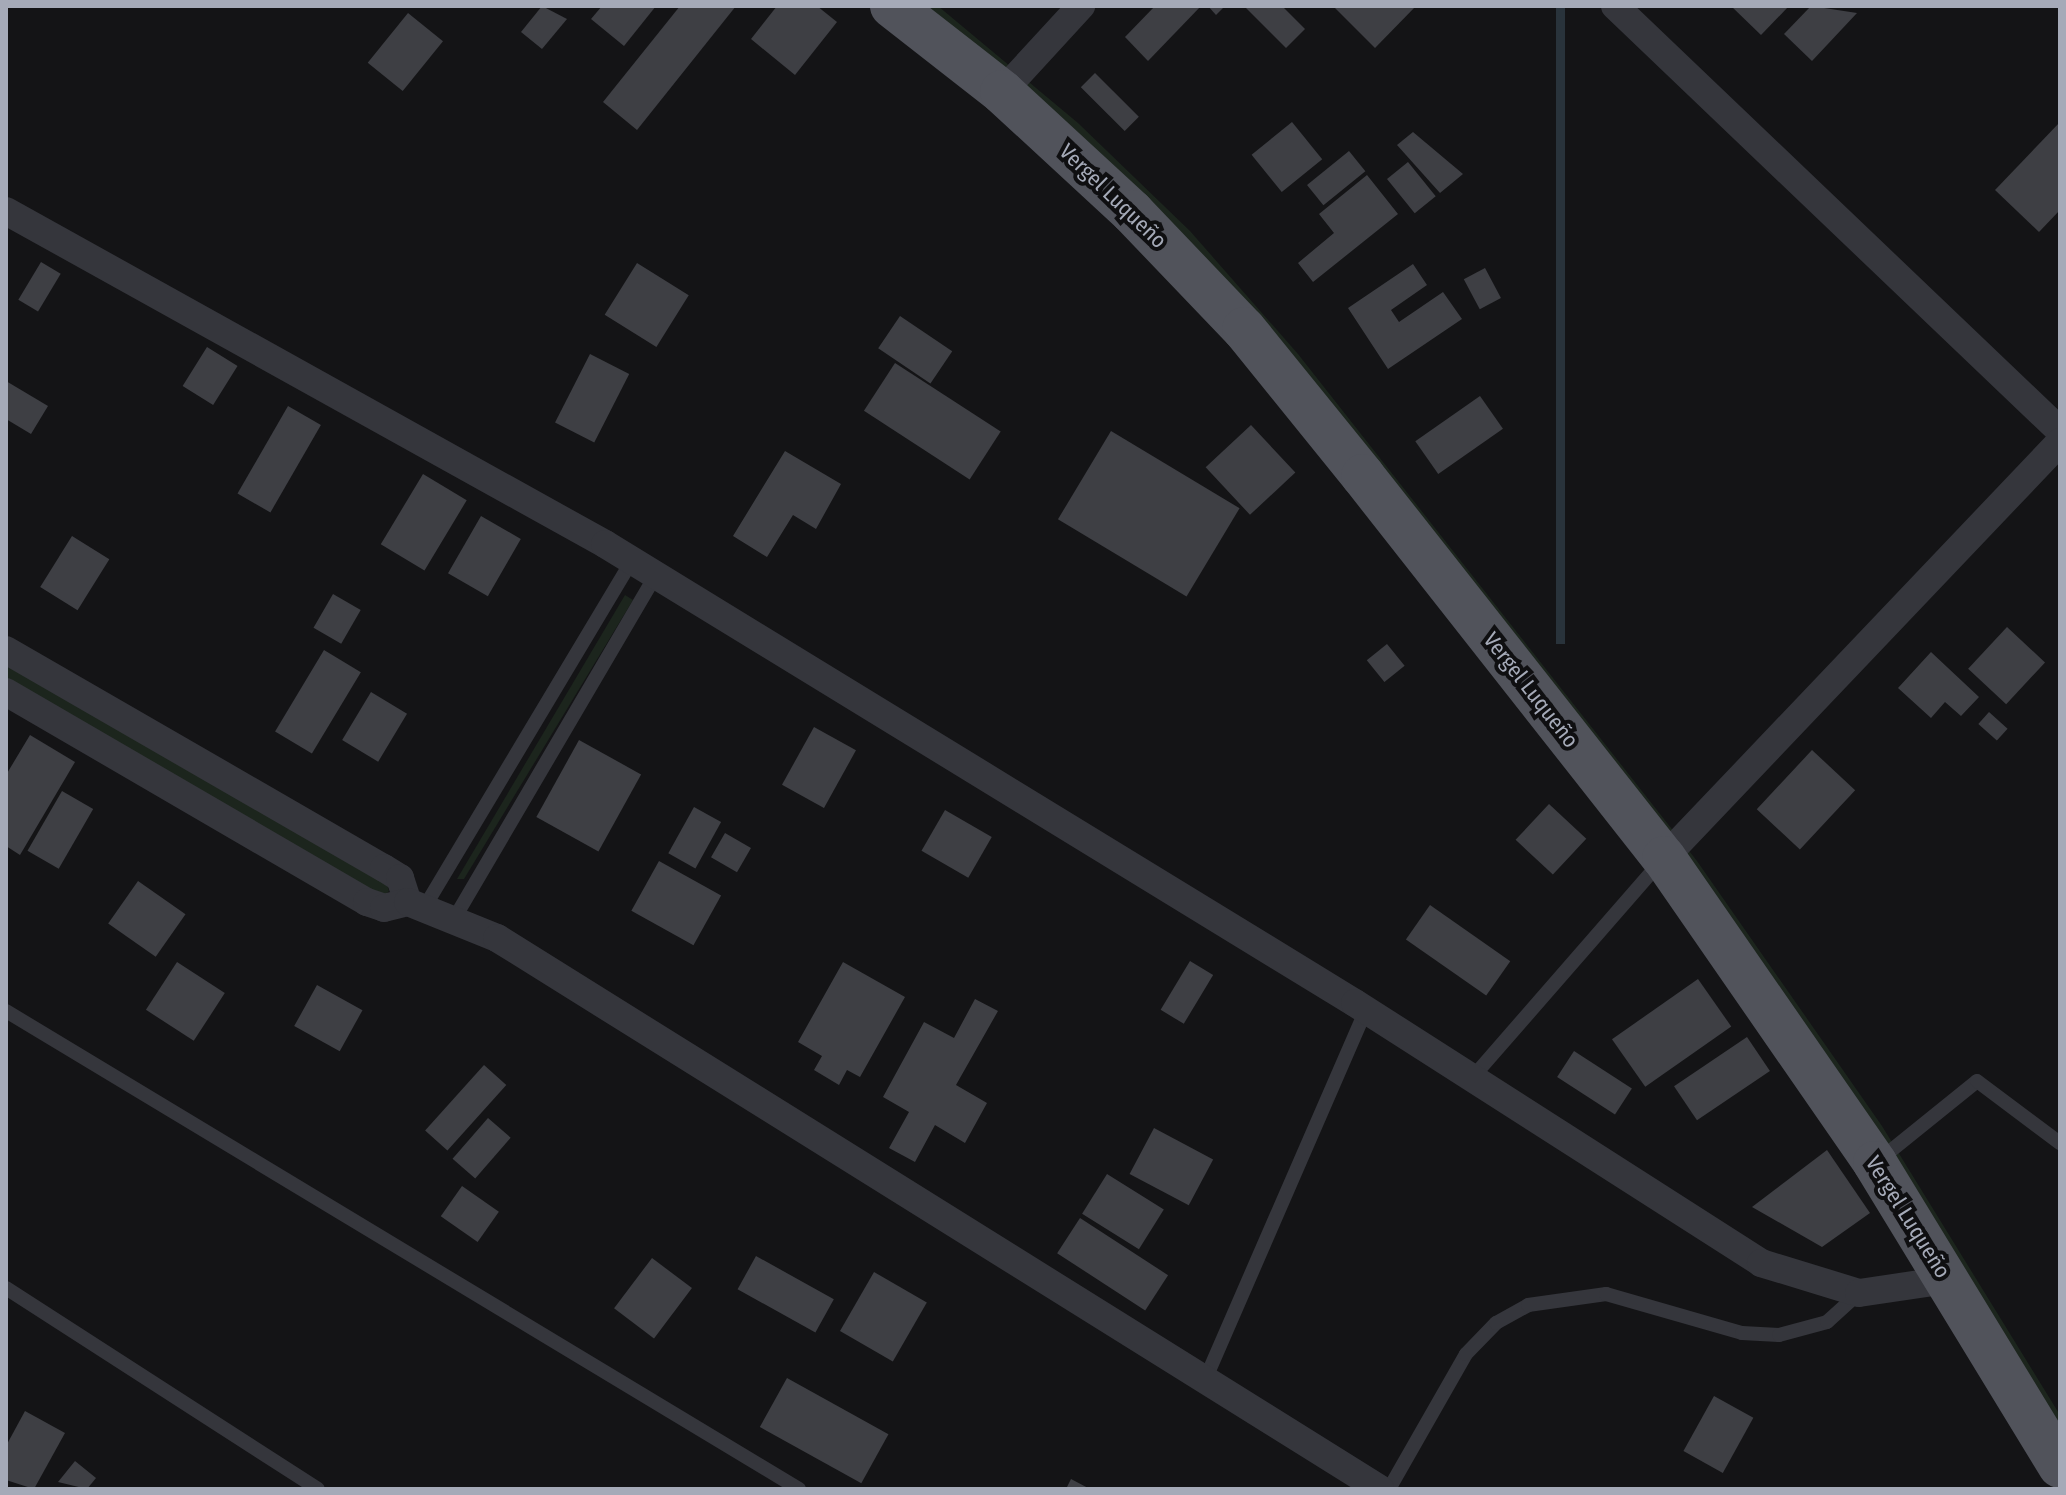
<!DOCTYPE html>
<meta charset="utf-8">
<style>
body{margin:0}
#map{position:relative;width:2066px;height:1495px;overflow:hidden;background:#141416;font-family:"Fira Sans Condensed",sans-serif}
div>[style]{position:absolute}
.green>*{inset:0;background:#1c251d}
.water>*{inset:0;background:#29333b;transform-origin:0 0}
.building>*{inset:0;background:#3e3f44;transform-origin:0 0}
.service>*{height:14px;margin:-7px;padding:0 7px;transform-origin:7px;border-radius:7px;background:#35363c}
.minor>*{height:28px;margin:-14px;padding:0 14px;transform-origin:14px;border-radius:14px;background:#35363c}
.primary>*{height:44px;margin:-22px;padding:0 22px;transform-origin:22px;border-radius:22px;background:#51535b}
span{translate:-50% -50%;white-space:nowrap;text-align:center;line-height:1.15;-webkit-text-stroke:8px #0f0f11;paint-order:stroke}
.street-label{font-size:22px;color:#a5aab8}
.frame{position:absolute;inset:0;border:8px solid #a5aab8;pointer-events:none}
</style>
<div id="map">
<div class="green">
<i style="clip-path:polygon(924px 6px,938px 6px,1078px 123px,1190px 231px,1298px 354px,1697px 861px,1882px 1126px,2060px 1415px,2060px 1432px,1657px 821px)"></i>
<i style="clip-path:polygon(625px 595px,633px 600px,464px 879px,457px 879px)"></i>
<i style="clip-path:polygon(6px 663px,387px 885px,389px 891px,383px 897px,6px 679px)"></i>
</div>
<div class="water">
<i style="left:1556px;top:6px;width:9px;height:638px"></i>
</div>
<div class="building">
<i style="clip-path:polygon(542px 6px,567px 19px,542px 49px,521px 32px)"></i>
<i style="clip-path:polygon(602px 6px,656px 6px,624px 46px,591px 19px)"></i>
<i style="clip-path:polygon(680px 6px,736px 6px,637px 130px,603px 102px)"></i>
<i style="clip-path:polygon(777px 6px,817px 6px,837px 22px,795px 75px,751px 39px)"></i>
<i style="clip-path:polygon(1155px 6px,1201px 6px,1148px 61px,1125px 37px)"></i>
<i style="clip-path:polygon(1208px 6px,1225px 6px,1216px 15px)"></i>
<i style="clip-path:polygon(1244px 6px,1282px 6px,1305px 29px,1286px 48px)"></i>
<i style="clip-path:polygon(1333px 6px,1416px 6px,1375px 48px)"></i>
<i style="clip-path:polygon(1731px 6px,1789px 6px,1761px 35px)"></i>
<i style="clip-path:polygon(1811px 6px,1857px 13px,1812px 61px,1784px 34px)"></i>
<i style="left:408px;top:13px;width:45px;height:64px;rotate:39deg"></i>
<i style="left:1095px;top:73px;width:62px;height:20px;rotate:45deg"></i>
<i style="left:1292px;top:122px;width:48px;height:52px;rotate:51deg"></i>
<i style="clip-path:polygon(2060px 122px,2060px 210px,2039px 232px,1995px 190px)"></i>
<i style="clip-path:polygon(1413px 132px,1463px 174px,1440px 193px,1397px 145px)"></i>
<i style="left:1349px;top:151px;width:26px;height:54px;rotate:51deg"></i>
<i style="left:1408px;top:162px;width:44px;height:27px;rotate:51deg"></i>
<i style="clip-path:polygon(1367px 175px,1398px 214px,1313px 282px,1298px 263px,1334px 233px,1319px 214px)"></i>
<i style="left:41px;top:262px;width:23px;height:44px;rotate:31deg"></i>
<i style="left:637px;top:263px;width:61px;height:61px;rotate:32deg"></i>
<i style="clip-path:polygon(1413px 264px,1427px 285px,1391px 310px,1399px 322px,1443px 292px,1462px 319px,1388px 369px,1348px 308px)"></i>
<i style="left:1485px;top:268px;width:34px;height:24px;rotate:62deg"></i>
<i style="left:900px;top:316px;width:63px;height:39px;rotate:34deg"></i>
<i style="left:207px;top:347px;width:36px;height:46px;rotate:32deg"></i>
<i style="left:590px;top:354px;width:44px;height:77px;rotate:27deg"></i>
<i style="left:895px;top:363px;width:126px;height:57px;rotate:33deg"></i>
<i style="clip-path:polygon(6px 381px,48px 406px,31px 434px,6px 419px)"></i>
<i style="left:1480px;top:396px;width:40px;height:79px;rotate:55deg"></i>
<i style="left:288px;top:406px;width:38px;height:101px;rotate:30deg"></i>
<i style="left:1251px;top:425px;width:65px;height:62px;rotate:47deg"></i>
<i style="left:1111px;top:431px;width:150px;height:103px;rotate:31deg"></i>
<i style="clip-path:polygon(785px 451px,841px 484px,816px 529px,793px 515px,767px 557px,733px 536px)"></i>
<i style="left:423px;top:474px;width:51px;height:82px;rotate:31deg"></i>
<i style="left:481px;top:516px;width:46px;height:66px;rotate:30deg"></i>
<i style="left:72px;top:536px;width:44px;height:60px;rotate:32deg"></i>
<i style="left:333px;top:594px;width:32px;height:39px;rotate:30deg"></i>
<i style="left:2007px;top:627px;width:52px;height:57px;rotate:43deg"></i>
<i style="left:1387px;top:644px;width:28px;height:26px;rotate:51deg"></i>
<i style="left:324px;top:650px;width:43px;height:95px;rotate:31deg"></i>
<i style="clip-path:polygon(1931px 652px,1979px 697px,1961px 716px,1945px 702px,1931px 718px,1898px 688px)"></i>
<i style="left:371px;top:692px;width:42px;height:56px;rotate:31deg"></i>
<i style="left:1989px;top:712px;width:25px;height:16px;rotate:42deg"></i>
<i style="left:814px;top:727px;width:48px;height:66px;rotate:29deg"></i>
<i style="clip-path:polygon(30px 735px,75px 762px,20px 855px,6px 846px,6px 775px)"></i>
<i style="left:579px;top:740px;width:71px;height:88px;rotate:29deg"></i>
<i style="left:1812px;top:750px;width:59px;height:81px;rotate:43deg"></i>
<i style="left:62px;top:791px;width:36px;height:69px;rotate:30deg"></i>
<i style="left:1549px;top:804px;width:51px;height:49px;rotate:43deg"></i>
<i style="left:694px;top:807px;width:31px;height:53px;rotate:29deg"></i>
<i style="left:945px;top:810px;width:54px;height:47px;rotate:30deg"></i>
<i style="left:725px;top:833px;width:30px;height:28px;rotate:30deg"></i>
<i style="left:659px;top:861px;width:71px;height:57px;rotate:29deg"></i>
<i style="left:138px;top:881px;width:58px;height:52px;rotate:35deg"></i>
<i style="left:1430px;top:905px;width:98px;height:42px;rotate:35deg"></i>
<i style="left:1190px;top:961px;width:27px;height:57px;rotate:31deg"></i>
<i style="left:177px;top:962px;width:57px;height:57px;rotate:33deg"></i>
<i style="clip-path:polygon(843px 962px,905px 997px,860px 1077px,847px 1070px,839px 1085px,814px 1070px,822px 1056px,798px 1042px)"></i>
<i style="left:1698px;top:979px;width:58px;height:105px;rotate:55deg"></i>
<i style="left:317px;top:985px;width:52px;height:47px;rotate:29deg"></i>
<i style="clip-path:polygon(975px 999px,998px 1011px,956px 1085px,987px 1103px,965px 1143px,935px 1125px,915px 1162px,889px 1148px,909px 1112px,883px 1097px,924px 1022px,954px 1038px)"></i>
<i style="left:1747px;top:1037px;width:41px;height:88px;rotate:56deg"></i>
<i style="left:1574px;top:1051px;width:69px;height:31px;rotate:33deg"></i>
<i style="left:484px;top:1065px;width:30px;height:88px;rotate:42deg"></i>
<i style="left:488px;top:1118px;width:30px;height:54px;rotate:41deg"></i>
<i style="left:1154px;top:1128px;width:67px;height:52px;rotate:28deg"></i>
<i style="clip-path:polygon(1827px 1150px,1870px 1213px,1822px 1247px,1752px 1207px)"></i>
<i style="left:1107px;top:1174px;width:67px;height:47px;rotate:32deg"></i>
<i style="left:462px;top:1186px;width:45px;height:37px;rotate:35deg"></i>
<i style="left:1080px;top:1218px;width:105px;height:42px;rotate:33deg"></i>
<i style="left:756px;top:1256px;width:89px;height:38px;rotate:29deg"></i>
<i style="left:652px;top:1258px;width:50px;height:63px;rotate:37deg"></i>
<i style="left:874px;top:1272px;width:61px;height:68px;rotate:30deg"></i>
<i style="left:787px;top:1378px;width:116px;height:56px;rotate:29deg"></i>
<i style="left:1714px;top:1396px;width:45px;height:63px;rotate:29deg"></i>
<i style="clip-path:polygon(25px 1411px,65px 1433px,34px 1489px,6px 1480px,6px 1446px)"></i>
<i style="clip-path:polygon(75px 1461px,96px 1478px,87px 1489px,58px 1482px)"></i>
<i style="clip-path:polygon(1071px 1479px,1090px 1489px,1066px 1489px)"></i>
</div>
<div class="service">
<i style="left:424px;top:908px;width:405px;rotate:-59.1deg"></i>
<i style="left:454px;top:919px;width:399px;rotate:-59.6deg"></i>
<i style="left:6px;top:1011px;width:926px;rotate:31.08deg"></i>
<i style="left:1472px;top:1078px;width:288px;rotate:-48.9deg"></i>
<i style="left:1878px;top:1161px;width:127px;rotate:-38.9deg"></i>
<i style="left:1977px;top:1081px;width:104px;rotate:36.8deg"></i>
<i style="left:6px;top:1288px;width:371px;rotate:32.8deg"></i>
<i style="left:1205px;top:1380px;width:404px;rotate:-66.5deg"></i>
<i style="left:1389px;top:1489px;width:155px;rotate:-60.3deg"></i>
<i style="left:1466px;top:1354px;width:43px;rotate:-45.9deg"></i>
<i style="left:1496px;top:1323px;width:37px;rotate:-29deg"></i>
<i style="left:1528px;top:1305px;width:79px;rotate:-8deg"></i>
<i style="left:1606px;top:1294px;width:141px;rotate:16deg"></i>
<i style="left:1742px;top:1333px;width:37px;rotate:3deg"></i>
<i style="left:1779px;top:1335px;width:50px;rotate:-15.2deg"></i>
<i style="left:1827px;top:1322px;width:43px;rotate:-42.2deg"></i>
</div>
<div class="minor">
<i style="left:1615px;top:6px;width:615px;rotate:43.68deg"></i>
<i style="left:1002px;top:92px;width:117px;rotate:-47.4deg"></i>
<i style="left:6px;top:211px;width:685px;rotate:29.07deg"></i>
<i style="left:605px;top:544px;width:879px;rotate:31.47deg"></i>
<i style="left:1355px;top:1003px;width:482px;rotate:32.6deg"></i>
<i style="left:1761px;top:1263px;width:102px;rotate:17deg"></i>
<i style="left:1859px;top:1293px;width:89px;rotate:-8.4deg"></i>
<i style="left:6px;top:650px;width:436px;rotate:30deg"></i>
<i style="left:384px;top:868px;width:19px;rotate:32deg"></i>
<i style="left:400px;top:878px;width:25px;rotate:72deg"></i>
<i style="left:6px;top:692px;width:418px;rotate:30.2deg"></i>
<i style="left:367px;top:902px;width:18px;rotate:19deg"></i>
<i style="left:384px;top:908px;width:25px;rotate:-14deg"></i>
<i style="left:408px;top:902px;width:96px;rotate:22deg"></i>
<i style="left:497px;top:938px;width:1041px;rotate:31.96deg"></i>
<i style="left:1664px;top:858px;width:574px;rotate:-46.41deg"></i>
</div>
<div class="primary">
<i style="left:892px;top:6px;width:140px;rotate:38deg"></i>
<i style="left:1002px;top:92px;width:177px;rotate:42.7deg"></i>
<i style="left:1132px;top:212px;width:162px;rotate:46.3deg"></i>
<i style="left:1244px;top:329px;width:189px;rotate:51deg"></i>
<i style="left:1363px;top:476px;width:486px;rotate:51.8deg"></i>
<i style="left:1664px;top:858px;width:371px;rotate:55.3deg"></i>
<i style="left:1875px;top:1163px;width:355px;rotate:58.6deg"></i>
</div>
<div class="street-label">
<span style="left:1113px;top:196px;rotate:44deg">Vergel Luqueño</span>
<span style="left:1531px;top:690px;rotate:52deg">Vergel Luqueño</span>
<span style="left:1908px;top:1217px;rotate:58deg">Vergel Luqueño</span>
</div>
<div class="frame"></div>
</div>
